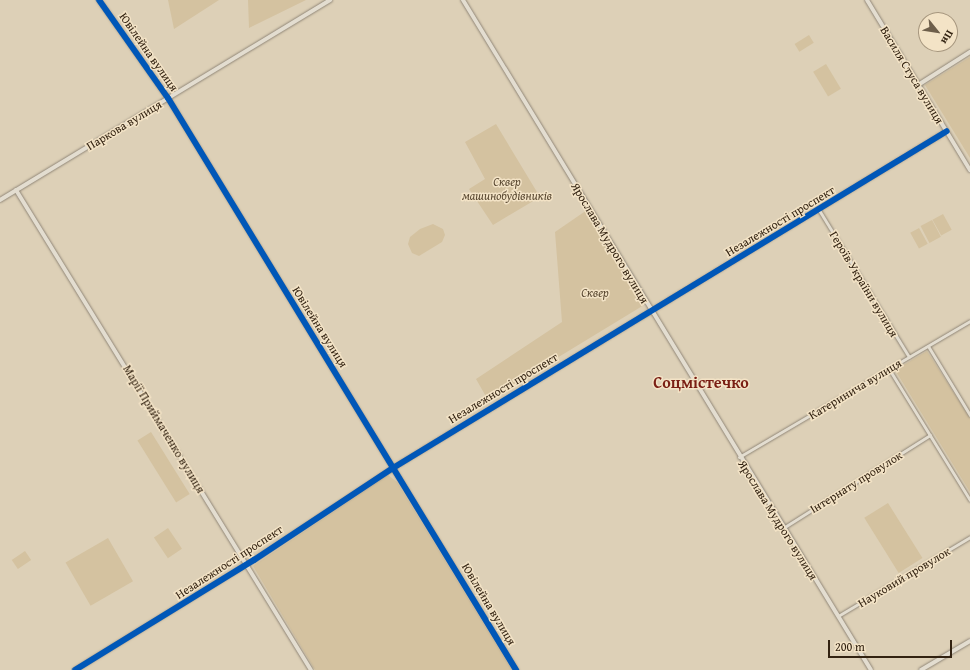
<!DOCTYPE html>
<meta charset="utf-8">
<style>
body{margin:0}
#map{position:relative;width:970px;height:670px;overflow:hidden;background:#ddd0b7;font-family:"Gentium Book Plus",serif}
div>[style]{position:absolute}
.green>*{inset:0;background:#d4c2a0;transform-origin:0 0}
.roads{filter:drop-shadow(0 0 1px #918778) drop-shadow(0 0 1px #918778)}
.minor>*{height:3px;margin:-1.5px;padding:0 1.5px;transform-origin:1.5px;border-radius:1.5px;background:#e3ddd0}
.tertiary>*{height:4px;margin:-2px;padding:0 2px;transform-origin:2px;border-radius:2px;background:#e3ddd0}
.cycleway>*{height:6px;margin:-3px;padding:0 3px;transform-origin:3px;border-radius:3px;background:#0057b8}
span{translate:-50% -50%;white-space:nowrap;text-align:center;line-height:1.15;-webkit-text-stroke:3px #f3e3c6;paint-order:stroke}
.street-label{font-size:12px;color:#322211}
.park-label{font-size:12px;color:#584730;font-style:italic}
.district-label{font-size:16px;color:#7a1f14;font-weight:700}
.north{position:absolute;left:918px;top:12px;width:40px;height:40px;box-sizing:border-box;background:#f3e3c6;border:1px solid #a6967e;border-radius:50%;rotate:120deg;font-size:11px;font-weight:700;line-height:16px;text-align:center;color:#322211}
.north::after{content:'';display:block;margin:auto;width:14px;height:18px;background:#6e5f4b;clip-path:polygon(50% 0,100% 100%,50% 72%,0 100%)}
.scale{position:absolute;left:828px;top:640px;width:124px;height:18px;box-sizing:border-box;border:2px solid #322211;border-top:0;padding-left:5px;font-size:12px;line-height:14px;white-space:nowrap;color:#322211;-webkit-text-stroke:3px #f3e3c6;paint-order:stroke}
</style>
<div id="map">
<div class="green">
<i style="clip-path:polygon(168px 0,219px 0,174px 29px)"></i>
<i style="clip-path:polygon(248px 0,306px 0,249px 28px)"></i>
<i style="left:809px;top:35px;width:9px;height:17px;rotate:58deg"></i>
<i style="clip-path:polygon(970px 57px,970px 158px,925px 85px)"></i>
<i style="left:826px;top:64px;width:29px;height:15px;rotate:59deg"></i>
<i style="clip-path:polygon(496px 124px,540px 197px,493px 225px,469px 189px,485px 179px,465px 142px)"></i>
<i style="clip-path:polygon(587px 210px,644px 305px,488px 400px,476px 379px,562px 322px,555px 232px)"></i>
<i style="left:943px;top:214px;width:18px;height:12px;rotate:61deg"></i>
<i style="left:932px;top:220px;width:19px;height:13px;rotate:62deg"></i>
<i style="clip-path:polygon(433px 224px,443px 229px,445px 235px,442px 242px,419px 256px,412px 253px,408px 244px,410px 237px,420px 229px)"></i>
<i style="left:919px;top:228px;width:18px;height:10px;rotate:61deg"></i>
<i style="clip-path:polygon(927px 351px,970px 418px,970px 492px,895px 370px)"></i>
<i style="left:151px;top:432px;width:73px;height:16px;rotate:58deg"></i>
<i style="clip-path:polygon(388px 475px,397px 482px,512px 670px,315px 670px,253px 566px)"></i>
<i style="left:888px;top:503px;width:65px;height:28px;rotate:58deg"></i>
<i style="left:168px;top:528px;width:25px;height:17px;rotate:56deg"></i>
<i style="left:108px;top:538px;width:50px;height:49px;rotate:60deg"></i>
<i style="left:25px;top:551px;width:11px;height:16px;rotate:56deg"></i>
</div>
<div class="roads">
<div class="minor">
<i style="left:819px;top:210px;width:172px;rotate:58.5deg"></i>
<i style="left:928px;top:346px;width:81px;rotate:58.7deg"></i>
<i style="left:889px;top:369px;width:154px;rotate:58.3deg"></i>
<i style="left:739px;top:457px;width:268px;rotate:-30.5deg"></i>
<i style="left:783px;top:528px;width:174px;rotate:-32.3deg"></i>
<i style="left:838px;top:616px;width:154px;rotate:-30.9deg"></i>
</div>
<div class="tertiary">
<i style="left:99px;top:0;width:120px;rotate:54.9deg"></i>
<i style="left:168px;top:98px;width:670px;rotate:58.68deg"></i>
<i style="left:463px;top:0;width:784px;rotate:58.66deg"></i>
<i style="left:867px;top:0;width:199px;rotate:58.8deg"></i>
<i style="left:918px;top:85px;width:62px;rotate:-32.4deg"></i>
<i style="left:16px;top:190px;width:563px;rotate:58.43deg"></i>
<i style="left:0;top:200px;width:386px;rotate:-31.2deg"></i>
<i style="left:75px;top:670px;width:210px;rotate:-31.6deg"></i>
<i style="left:254px;top:560px;width:167px;rotate:-33.5deg"></i>
<i style="left:393px;top:468px;width:648px;rotate:-31.31deg"></i>
<i style="left:921px;top:670px;width:57px;rotate:-30.6deg"></i>
</div>
</div>
<div class="cycleway">
<i style="left:99px;top:0;width:120px;rotate:54.9deg"></i>
<i style="left:168px;top:98px;width:670px;rotate:58.68deg"></i>
<i style="left:75px;top:670px;width:210px;rotate:-31.6deg"></i>
<i style="left:254px;top:560px;width:167px;rotate:-33.5deg"></i>
<i style="left:393px;top:468px;width:648px;rotate:-31.31deg"></i>
</div>
<div class="street-label">
<span style="left:149px;top:52px;rotate:55deg">Ювілейна вулиця</span>
<span style="left:912px;top:75px;rotate:59deg">Василя Стуса вулиця</span>
<span style="left:124px;top:125px;rotate:-31deg">Паркова вулиця</span>
<span style="left:780px;top:221px;rotate:-31deg">Незалежності проспект</span>
<span style="left:610px;top:243px;rotate:59deg">Ярослава Мудрого вулиця</span>
<span style="left:864px;top:284px;rotate:59deg">Героїв України вулиця</span>
<span style="left:320px;top:327px;rotate:58deg">Ювілейна вулиця</span>
<span style="left:503px;top:388px;rotate:-31deg">Незалежності проспект</span>
<span style="left:855px;top:389px;rotate:-31deg">Катеринича вулиця</span>
<span style="left:164px;top:429px;rotate:59deg">Марії Приймаченко вулиця</span>
<span style="left:856px;top:482px;rotate:-32deg">Інтернату провулок</span>
<span style="left:778px;top:520px;rotate:58deg">Ярослава Мудрого вулиця</span>
<span style="left:229px;top:562px;rotate:-33deg">Незалежності проспект</span>
<span style="left:904px;top:577px;rotate:-31deg">Науковий провулок</span>
<span style="left:489px;top:604px;rotate:59deg">Ювілейна вулиця</span>
</div>
<div class="park-label">
<span style="left:507px;top:189px">Сквер<br>машинобудівників</span>
<span style="left:595px;top:293px">Сквер</span>
</div>
<div class="district-label">
<span style="left:701px;top:382px">Соцмістечко</span>
</div>
<div class="north">Пн</div>
<div class="scale">200 m</div>
</div>
